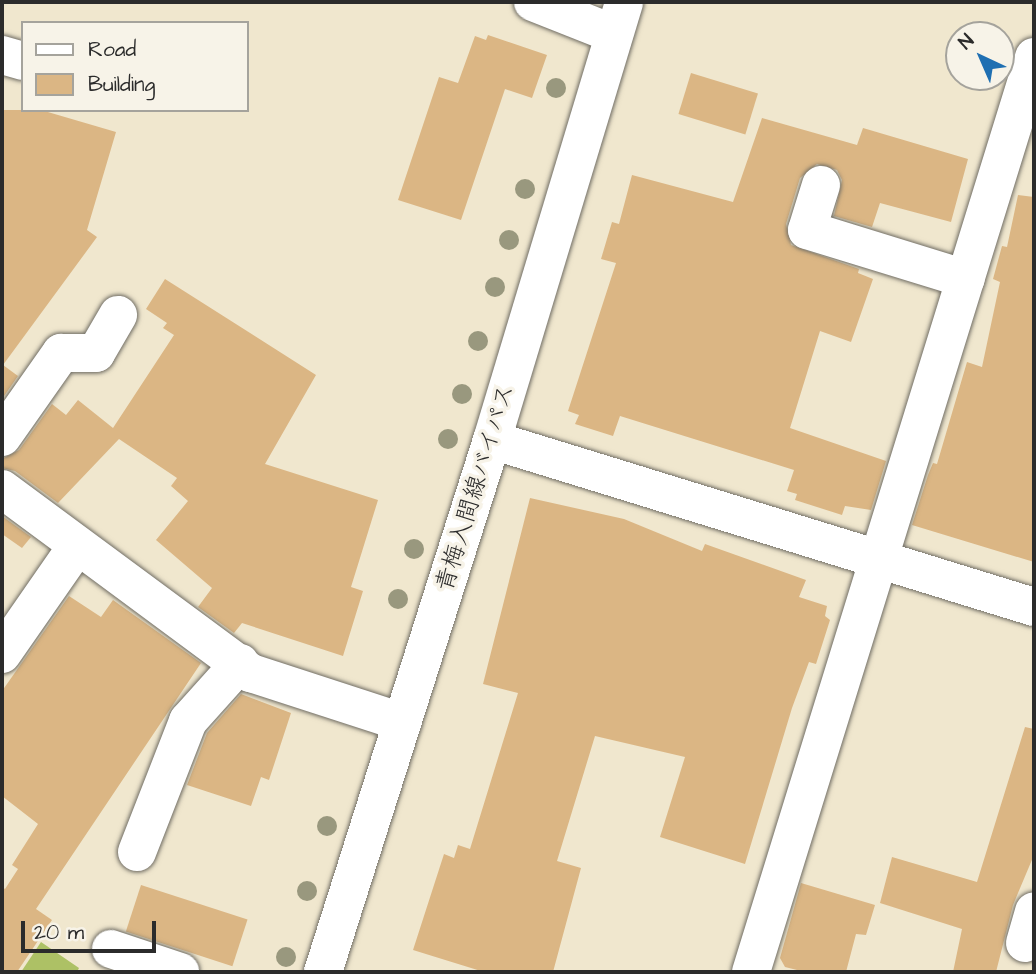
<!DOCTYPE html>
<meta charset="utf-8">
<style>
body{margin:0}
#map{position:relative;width:1036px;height:974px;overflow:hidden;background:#f0e7ce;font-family:"Architects Daughter","Klee One",sans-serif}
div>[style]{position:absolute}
.green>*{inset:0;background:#adc165}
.building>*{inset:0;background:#dbb684;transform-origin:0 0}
.roads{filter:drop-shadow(0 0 2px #706d64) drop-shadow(0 0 2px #706d64)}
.minor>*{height:38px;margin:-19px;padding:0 19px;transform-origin:19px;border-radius:19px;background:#fff}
.major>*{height:38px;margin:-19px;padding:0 19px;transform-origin:19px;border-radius:19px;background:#fff}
.trees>*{width:20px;height:20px;margin:-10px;border-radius:50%;background:#99987e}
span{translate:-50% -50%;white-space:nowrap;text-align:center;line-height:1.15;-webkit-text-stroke:7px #f7f3e8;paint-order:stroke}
.street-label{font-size:24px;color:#2b2b2b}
.frame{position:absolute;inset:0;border:4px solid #2b2b2b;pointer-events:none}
.legend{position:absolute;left:21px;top:21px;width:228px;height:91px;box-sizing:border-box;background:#f7f3e8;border:2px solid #a5a39c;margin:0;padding:9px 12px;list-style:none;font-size:21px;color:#2b2b2b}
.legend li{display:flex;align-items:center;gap:14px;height:35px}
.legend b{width:35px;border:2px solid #a5a39c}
.north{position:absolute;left:945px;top:21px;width:70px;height:70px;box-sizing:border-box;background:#f7f3e8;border:2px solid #a5a39c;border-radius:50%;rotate:316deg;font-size:19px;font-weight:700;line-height:28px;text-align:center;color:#2b2b2b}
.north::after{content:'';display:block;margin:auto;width:24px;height:32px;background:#1f6fb2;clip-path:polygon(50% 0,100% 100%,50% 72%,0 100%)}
.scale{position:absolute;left:21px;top:921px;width:135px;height:32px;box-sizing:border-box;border:4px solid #2b2b2b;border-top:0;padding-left:9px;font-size:21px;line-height:24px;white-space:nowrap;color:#2b2b2b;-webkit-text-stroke:5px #f7f3e8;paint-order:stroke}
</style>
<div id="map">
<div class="green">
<i style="clip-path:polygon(41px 942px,79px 968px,77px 972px,21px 972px)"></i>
</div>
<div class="building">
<i style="clip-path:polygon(488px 35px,547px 55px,532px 98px,505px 89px,461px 220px,398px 200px,439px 77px,458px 83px,475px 36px,486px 40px)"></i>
<i style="left:691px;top:73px;width:70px;height:43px;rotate:17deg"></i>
<i style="clip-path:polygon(2px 110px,41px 110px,116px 132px,87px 230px,97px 237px,3px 365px,18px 376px,2px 399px)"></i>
<i style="clip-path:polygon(762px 118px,857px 145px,863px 128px,968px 159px,951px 222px,880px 203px,872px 227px,834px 216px,842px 180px,837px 170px,817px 164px,800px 178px,786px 224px,791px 245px,859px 269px,858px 273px,873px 279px,851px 342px,820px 331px,790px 428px,886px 461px,871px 510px,845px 506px,842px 515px,795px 500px,797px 494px,787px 491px,794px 470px,620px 416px,613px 436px,575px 424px,579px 415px,568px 411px,616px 263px,601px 259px,612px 222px,619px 224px,632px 175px,733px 202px)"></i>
<i style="clip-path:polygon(1018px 195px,1034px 197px,1034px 562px,912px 525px,928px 475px,933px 463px,937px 464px,967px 362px,982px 367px,1000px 282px,993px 279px,1002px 246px,1007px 247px)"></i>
<i style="clip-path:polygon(165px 279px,316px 375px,265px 464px,378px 500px,351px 587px,363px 591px,343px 656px,242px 623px,234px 633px,198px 607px,212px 588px,156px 540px,188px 501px,171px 486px,177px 478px,119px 439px,58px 503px,15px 471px,2px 468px,2px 459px,19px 450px,52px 404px,66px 415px,78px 400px,113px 428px,174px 335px,163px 328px,167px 323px,146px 309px)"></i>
<i style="clip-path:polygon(530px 498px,624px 519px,702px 551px,705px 544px,806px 580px,799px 597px,827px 606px,825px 616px,830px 620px,816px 664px,809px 662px,792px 708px,745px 864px,660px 837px,685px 757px,595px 736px,557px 861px,581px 868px,553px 972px,484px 972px,413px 950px,444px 854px,454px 858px,458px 845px,470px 849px,518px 693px,483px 684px)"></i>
<i style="clip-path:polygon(2px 516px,31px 537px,22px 548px,2px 534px)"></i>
<i style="clip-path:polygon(69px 596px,101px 617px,113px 600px,201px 663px,36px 909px,52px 920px,17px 972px,2px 972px,2px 887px,5px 889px,18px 869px,12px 865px,38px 824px,2px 796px,2px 691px)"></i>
<i style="clip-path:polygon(241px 694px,291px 713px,269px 780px,261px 777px,251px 806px,187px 785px,207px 733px)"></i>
<i style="clip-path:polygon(1025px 727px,1034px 729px,1034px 855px,1013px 905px,996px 972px,953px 972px,962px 929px,880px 903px,892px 857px,977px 882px)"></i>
<i style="clip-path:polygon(801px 883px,875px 905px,866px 935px,856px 934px,846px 972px,805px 972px,785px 967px,780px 958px)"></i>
<i style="left:141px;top:885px;width:112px;height:49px;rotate:18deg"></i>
</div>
<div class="roads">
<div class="minor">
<i style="left:533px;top:2px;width:87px;rotate:21.6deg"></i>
<i style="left:2px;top:55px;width:22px;rotate:16deg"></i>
<i style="left:821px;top:185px;width:47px;rotate:107.3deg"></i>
<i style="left:807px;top:230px;width:166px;rotate:17.1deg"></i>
<i style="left:2px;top:437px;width:103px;rotate:-54.9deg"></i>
<i style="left:61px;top:353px;width:35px"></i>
<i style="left:96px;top:353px;width:44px;rotate:-59.9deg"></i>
<i style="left:492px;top:440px;width:567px;rotate:17.13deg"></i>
<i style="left:2px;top:489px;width:310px;rotate:36.5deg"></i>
<i style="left:251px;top:673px;width:159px;rotate:18deg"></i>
<i style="left:2px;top:654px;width:131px;rotate:-55.2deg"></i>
<i style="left:137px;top:852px;width:141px;rotate:-68.7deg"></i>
<i style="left:188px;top:721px;width:78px;rotate:-48.1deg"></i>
<i style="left:1025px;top:943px;width:33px;rotate:-74deg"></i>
<i style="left:111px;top:949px;width:73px;rotate:18.4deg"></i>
<i style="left:751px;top:972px;width:958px;rotate:-72.81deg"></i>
</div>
<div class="major">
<i style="left:323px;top:972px;width:558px;rotate:-72.38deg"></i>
<i style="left:492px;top:440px;width:457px;rotate:-73.2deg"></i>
</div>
</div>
<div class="trees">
<i style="left:556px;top:88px"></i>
<i style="left:525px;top:189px"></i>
<i style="left:509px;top:240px"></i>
<i style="left:495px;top:287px"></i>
<i style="left:478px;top:341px"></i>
<i style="left:462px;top:394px"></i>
<i style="left:448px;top:439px"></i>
<i style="left:414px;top:549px"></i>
<i style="left:398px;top:599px"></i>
<i style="left:327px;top:826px"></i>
<i style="left:307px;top:891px"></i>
<i style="left:286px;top:957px"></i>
</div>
<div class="street-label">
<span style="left:476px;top:488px;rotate:-73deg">青梅入間線バイパス</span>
</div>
<div class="frame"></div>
<ul class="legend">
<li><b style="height:9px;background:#fff"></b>Road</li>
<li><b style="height:19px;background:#dbb684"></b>Building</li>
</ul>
<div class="north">N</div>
<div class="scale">20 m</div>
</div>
